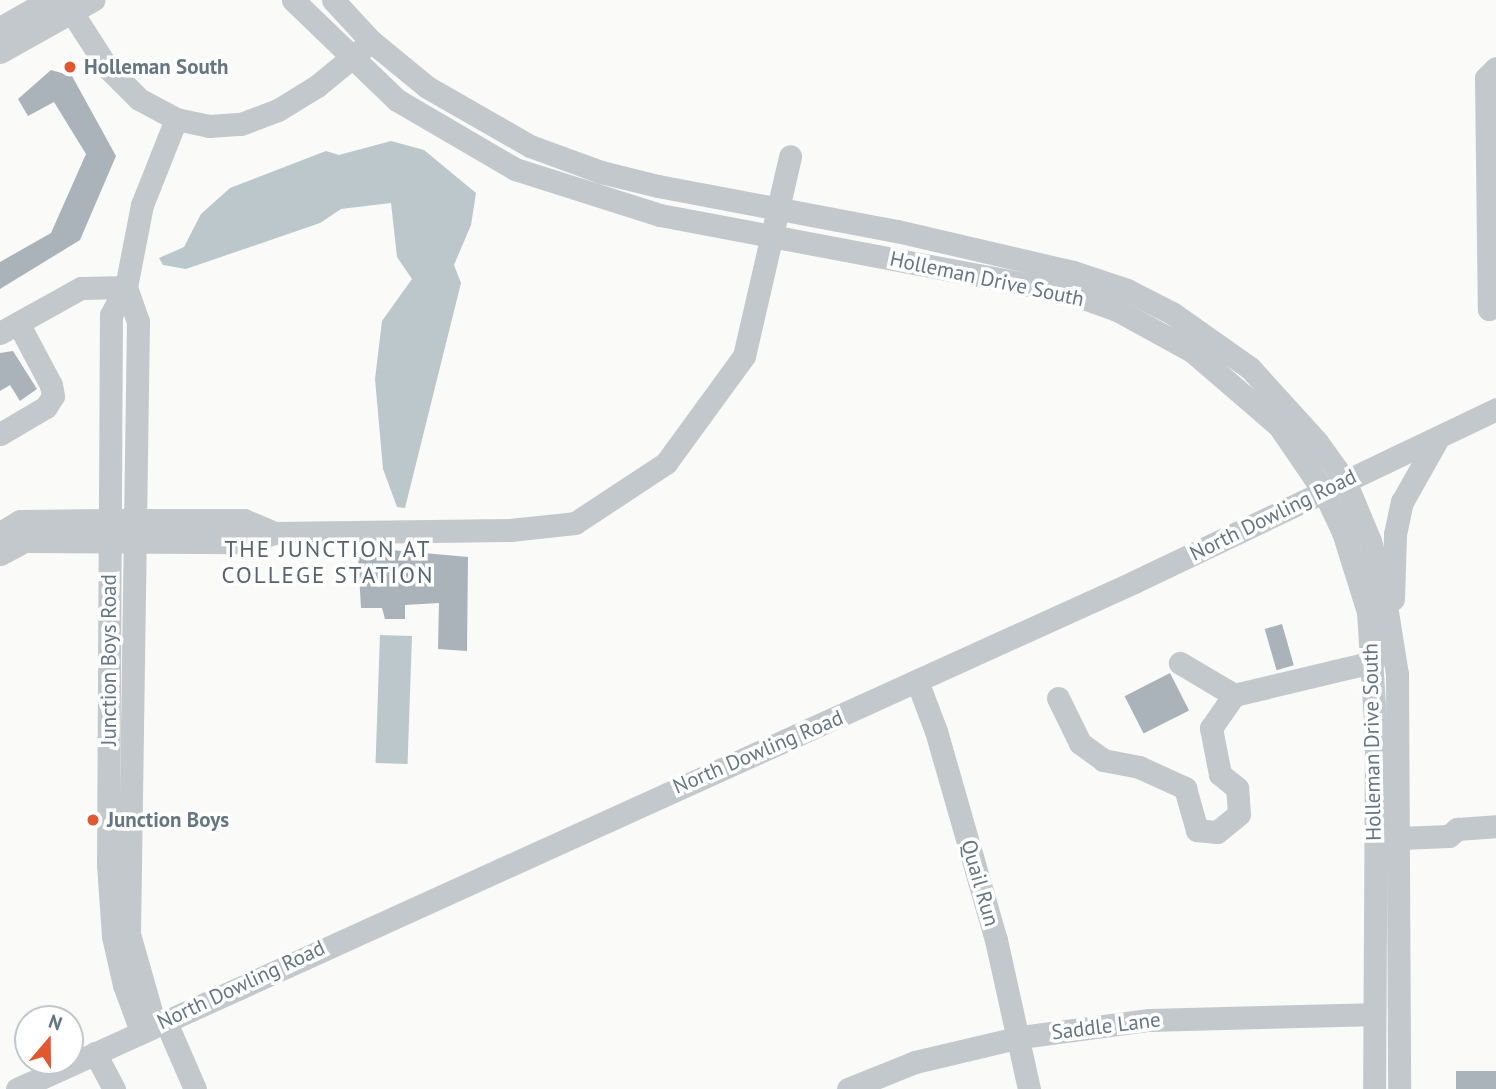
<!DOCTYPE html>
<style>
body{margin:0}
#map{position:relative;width:1496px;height:1089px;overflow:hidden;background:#fafaf8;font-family:"PT Sans",sans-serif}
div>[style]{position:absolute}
.water>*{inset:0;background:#bbc7cb;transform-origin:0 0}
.building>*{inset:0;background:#aab3b9;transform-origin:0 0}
.minor>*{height:23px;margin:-11.5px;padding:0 11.5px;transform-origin:11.5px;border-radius:11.5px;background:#c3c8cc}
.dots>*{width:19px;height:19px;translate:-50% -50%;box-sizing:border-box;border:4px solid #fff;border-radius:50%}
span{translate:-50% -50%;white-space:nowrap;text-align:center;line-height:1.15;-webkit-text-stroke:7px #fff;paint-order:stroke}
.poi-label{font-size:21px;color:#657683;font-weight:700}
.left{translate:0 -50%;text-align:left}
.street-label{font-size:21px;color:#657683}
.neighbourhood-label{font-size:23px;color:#57646e;letter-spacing:2px}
.north{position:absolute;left:14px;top:1005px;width:70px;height:70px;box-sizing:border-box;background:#fff;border:2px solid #c1c8cd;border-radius:50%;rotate:20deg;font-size:19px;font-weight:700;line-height:28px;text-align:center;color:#657683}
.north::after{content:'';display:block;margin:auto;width:24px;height:32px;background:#e4572e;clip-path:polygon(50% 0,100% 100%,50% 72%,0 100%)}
</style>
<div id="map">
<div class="water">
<i style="clip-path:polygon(391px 141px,424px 150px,476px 193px,471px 225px,454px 265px,461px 283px,405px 508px,397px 507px,383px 469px,375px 379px,382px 321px,412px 279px,397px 257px,391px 203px,341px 209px,320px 223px,186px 269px,163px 265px,159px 258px,184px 247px,201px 214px,230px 188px,326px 151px,339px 155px)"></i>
<i style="left:380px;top:635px;width:32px;height:128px;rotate:2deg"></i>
</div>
<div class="building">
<i style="clip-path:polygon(51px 70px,72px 76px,116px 156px,80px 240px,0 289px,0 262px,51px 233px,86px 154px,54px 102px,28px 116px,18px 99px)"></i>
<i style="clip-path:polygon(13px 351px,37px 389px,20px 401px,10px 385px,0 391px,0 353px)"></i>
<i style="clip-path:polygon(380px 549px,468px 557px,467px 651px,438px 649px,439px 603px,405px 605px,405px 619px,385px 619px,382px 608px,361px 608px,358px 557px,378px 557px)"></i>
<i style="left:1282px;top:624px;width:43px;height:18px;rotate:74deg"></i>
<i style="left:1170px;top:673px;width:42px;height:51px;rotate:63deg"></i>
<i style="left:1456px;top:1071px;width:40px;height:18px"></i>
</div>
<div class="minor">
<i style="left:64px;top:0;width:80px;rotate:57.3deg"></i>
<i style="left:107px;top:67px;width:45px;rotate:45deg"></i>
<i style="left:139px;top:99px;width:42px;rotate:28.4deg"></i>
<i style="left:176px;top:119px;width:34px;rotate:12deg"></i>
<i style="left:209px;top:126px;width:32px;rotate:-4deg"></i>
<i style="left:241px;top:124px;width:40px;rotate:-21deg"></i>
<i style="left:278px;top:110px;width:46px;rotate:-31.6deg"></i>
<i style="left:317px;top:86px;width:57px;rotate:-39.3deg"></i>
<i style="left:293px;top:0;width:144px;rotate:43.9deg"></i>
<i style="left:397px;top:100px;width:137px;rotate:30.3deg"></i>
<i style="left:515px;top:169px;width:152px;rotate:17.6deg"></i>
<i style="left:660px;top:215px;width:411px;rotate:10.7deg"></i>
<i style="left:1064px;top:291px;width:56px;rotate:19.7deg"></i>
<i style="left:1117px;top:310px;width:85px;rotate:28.7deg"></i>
<i style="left:1192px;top:351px;width:115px;rotate:40.8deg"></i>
<i style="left:1279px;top:426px;width:80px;rotate:55.7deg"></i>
<i style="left:1324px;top:492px;width:44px;rotate:64.6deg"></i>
<i style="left:1343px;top:532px;width:84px;rotate:72.6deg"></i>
<i style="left:1368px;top:612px;width:123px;rotate:86.3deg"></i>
<i style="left:1376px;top:735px;width:354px;rotate:90.3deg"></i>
<i style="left:333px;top:0;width:56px;rotate:47.2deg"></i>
<i style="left:371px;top:41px;width:72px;rotate:39.4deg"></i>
<i style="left:427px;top:87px;width:119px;rotate:29.8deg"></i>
<i style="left:530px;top:146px;width:76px;rotate:20.1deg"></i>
<i style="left:601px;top:172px;width:59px;rotate:13.8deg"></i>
<i style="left:658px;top:186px;width:243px;rotate:10.7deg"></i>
<i style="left:897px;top:231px;width:181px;rotate:13.1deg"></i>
<i style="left:1073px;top:272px;width:57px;rotate:18.4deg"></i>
<i style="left:1127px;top:290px;width:51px;rotate:27.1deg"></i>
<i style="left:1172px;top:313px;width:95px;rotate:35.2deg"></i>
<i style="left:1250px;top:368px;width:100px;rotate:47.8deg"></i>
<i style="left:1317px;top:442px;width:48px;rotate:54.3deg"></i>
<i style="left:1345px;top:481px;width:65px;rotate:67.4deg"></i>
<i style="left:1370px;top:541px;width:54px;rotate:74.9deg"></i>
<i style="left:1384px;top:593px;width:82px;rotate:80.9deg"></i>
<i style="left:1397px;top:674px;width:415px;rotate:89.7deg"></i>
<i style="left:0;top:28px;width:56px;rotate:-29.7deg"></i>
<i style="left:0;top:52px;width:107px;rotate:-29.2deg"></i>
<i style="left:1496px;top:68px;width:14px;rotate:135deg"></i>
<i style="left:1486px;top:78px;width:231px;rotate:89.3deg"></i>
<i style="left:1489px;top:309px;width:8px;rotate:-23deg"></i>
<i style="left:126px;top:287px;width:36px;rotate:71deg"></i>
<i style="left:138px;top:321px;width:613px;rotate:90.84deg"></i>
<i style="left:129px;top:934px;width:95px;rotate:74.1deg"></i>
<i style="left:0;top:333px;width:93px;rotate:-29.1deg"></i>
<i style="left:81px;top:288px;width:45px;rotate:-1.3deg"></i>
<i style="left:0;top:434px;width:53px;rotate:-30.4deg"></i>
<i style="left:46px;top:407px;width:13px;rotate:-58deg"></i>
<i style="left:53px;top:396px;width:11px;rotate:-100deg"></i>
<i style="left:51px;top:385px;width:70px;rotate:-118deg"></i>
<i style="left:0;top:533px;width:23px;rotate:-31deg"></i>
<i style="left:20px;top:521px;width:91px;rotate:-0.6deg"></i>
<i style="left:111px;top:520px;width:133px"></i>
<i style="left:244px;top:520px;width:33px;rotate:23deg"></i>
<i style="left:0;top:554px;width:27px;rotate:-28deg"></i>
<i style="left:24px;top:541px;width:223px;rotate:0.3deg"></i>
<i style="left:247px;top:542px;width:28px;rotate:-18deg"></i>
<i style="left:274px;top:533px;width:236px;rotate:-0.7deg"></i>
<i style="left:510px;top:530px;width:65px;rotate:-6.1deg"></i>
<i style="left:575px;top:523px;width:109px;rotate:-33.4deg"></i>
<i style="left:666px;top:463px;width:132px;rotate:-53.9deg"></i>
<i style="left:744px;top:356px;width:205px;rotate:-77deg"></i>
<i style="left:1393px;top:599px;width:65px;rotate:-88.2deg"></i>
<i style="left:1395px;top:534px;width:33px;rotate:-78deg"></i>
<i style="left:1402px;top:502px;width:73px;rotate:-60.6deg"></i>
<i style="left:917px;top:681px;width:53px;rotate:69.2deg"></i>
<i style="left:936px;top:731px;width:217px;rotate:74deg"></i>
<i style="left:996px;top:940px;width:153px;rotate:77.5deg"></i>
<i style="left:1234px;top:695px;width:143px;rotate:-13.4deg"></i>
<i style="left:1058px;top:698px;width:50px;rotate:63.9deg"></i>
<i style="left:1080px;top:743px;width:29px;rotate:36deg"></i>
<i style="left:1103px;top:760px;width:37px;rotate:11deg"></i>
<i style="left:1139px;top:767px;width:51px;rotate:24.5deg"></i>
<i style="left:1185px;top:788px;width:44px;rotate:74.1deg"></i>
<i style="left:1197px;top:830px;width:20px;rotate:6deg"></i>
<i style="left:1217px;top:832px;width:28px;rotate:-39deg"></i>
<i style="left:1239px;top:814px;width:26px;rotate:-94deg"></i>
<i style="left:1237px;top:788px;width:22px;rotate:-141deg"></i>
<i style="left:1220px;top:774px;width:47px;rotate:-101.1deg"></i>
<i style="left:1211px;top:728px;width:40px;rotate:-55.1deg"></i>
<i style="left:1234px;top:695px;width:63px;rotate:-149.3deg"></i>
<i style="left:1400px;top:838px;width:49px;rotate:-2.3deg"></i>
<i style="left:1449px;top:836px;width:11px;rotate:-41deg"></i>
<i style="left:1457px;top:829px;width:39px;rotate:-4deg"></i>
<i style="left:165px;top:1020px;width:75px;rotate:66.5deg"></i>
<i style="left:141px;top:1031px;width:49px;rotate:-110.3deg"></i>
<i style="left:124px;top:985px;width:50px;rotate:-102.7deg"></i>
<i style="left:113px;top:936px;width:71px;rotate:-94deg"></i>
<i style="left:108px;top:865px;width:550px;rotate:-89.69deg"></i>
<i style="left:111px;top:315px;width:32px;rotate:-62deg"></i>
<i style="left:126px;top:287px;width:84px;rotate:-79deg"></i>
<i style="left:142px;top:205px;width:92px;rotate:-68.4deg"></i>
<i style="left:95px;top:1053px;width:41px;rotate:62.2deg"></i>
<i style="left:17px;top:1089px;width:1227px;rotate:-24.41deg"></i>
<i style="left:1134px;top:582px;width:401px;rotate:-25.5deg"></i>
<i style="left:848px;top:1089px;width:72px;rotate:-21.9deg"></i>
<i style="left:915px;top:1062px;width:109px;rotate:-13.3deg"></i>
<i style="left:1021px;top:1037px;width:129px;rotate:-7.6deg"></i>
<i style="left:1149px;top:1020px;width:222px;rotate:-1.5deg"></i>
</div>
<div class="dots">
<i style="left:70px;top:67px;background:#e4572e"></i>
<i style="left:93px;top:820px;background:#e4572e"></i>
</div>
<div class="poi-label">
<span class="left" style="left:84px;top:67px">Holleman South</span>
<span class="left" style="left:107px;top:820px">Junction Boys</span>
</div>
<div class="street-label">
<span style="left:987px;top:279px;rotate:12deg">Holleman Drive South</span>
<span style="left:1273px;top:515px;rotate:-26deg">North Dowling Road</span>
<span style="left:109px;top:660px;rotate:-90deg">Junction Boys Road</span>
<span style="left:1372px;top:742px;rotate:-91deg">Holleman Drive South</span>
<span style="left:758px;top:752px;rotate:-23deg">North Dowling Road</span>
<span style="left:980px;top:883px;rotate:74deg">Quail Run</span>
<span style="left:241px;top:985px;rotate:-25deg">North Dowling Road</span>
<span style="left:1106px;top:1026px;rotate:-7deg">Saddle Lane</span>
</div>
<div class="neighbourhood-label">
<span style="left:328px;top:562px">THE JUNCTION AT<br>COLLEGE STATION</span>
</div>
<div class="north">N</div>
</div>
